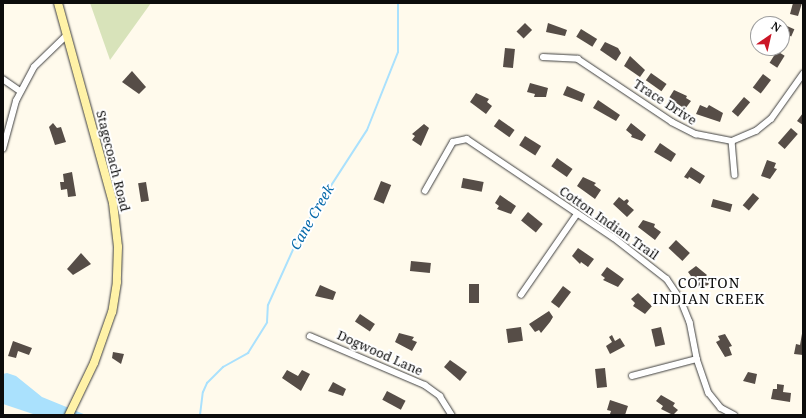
<!DOCTYPE html>
<style>
body{margin:0}
#map{position:relative;width:806px;height:418px;overflow:hidden;background:#fffaec;font-family:"Noto Serif",serif}
div>[style]{position:absolute}
.cemetery>*{inset:0;background:#d8e3ba}
.water>*{inset:0;background:#aae1fd}
.stream>*{height:2px;margin:-1px;padding:0 1px;transform-origin:1px;border-radius:1px;background:#aae1fd}
.building>*{inset:0;background:#564d47;transform-origin:0 0}
.roads{filter:drop-shadow(0 0 1px #3f3f3f) drop-shadow(0 0 1px #3f3f3f)}
.street>*{height:5.5px;margin:-2.75px;padding:0 2.75px;transform-origin:2.75px;border-radius:2.75px;background:#fff}
.secondary>*{height:8px;margin:-4px;padding:0 4px;transform-origin:4px;border-radius:4px;background:#fff2a7}
span{translate:-50% -50%;white-space:nowrap;text-align:center;line-height:1.15;-webkit-text-stroke:4px #fff;paint-order:stroke}
.street-label{font-size:13px;color:#0c0c0c}
.water-label{font-size:14px;color:#096bab;font-style:italic}
.neighbourhood-label{font-size:14px;color:#0c0c0c;letter-spacing:1px}
.frame{position:absolute;inset:0;border:4px solid #0c0c0c;pointer-events:none}
.north{position:absolute;left:750px;top:16px;width:40px;height:40px;box-sizing:border-box;background:#fff;border:1px solid #9e9e9e;border-radius:50%;rotate:34deg;font-size:11px;font-weight:700;line-height:16px;text-align:center;color:#0c0c0c}
.north::after{content:'';display:block;margin:auto;width:14px;height:18px;background:#cb1626;clip-path:polygon(50% 0,100% 100%,50% 72%,0 100%)}
</style>
<div id="map">
<div class="cemetery">
<i style="clip-path:polygon(90px 3px,151px 3px,110px 60px)"></i>
</div>
<div class="water">
<i style="clip-path:polygon(7px 373px,16px 376px,42px 397px,86px 415px,36px 415px,3px 404px,3px 374px)"></i>
</div>
<div class="stream">
<i style="left:607px;top:3px;width:15px"></i>
<i style="left:200px;top:415px;width:23px;rotate:-83deg"></i>
<i style="left:203px;top:392px;width:10px;rotate:-66deg"></i>
<i style="left:207px;top:383px;width:23px;rotate:-45deg"></i>
<i style="left:223px;top:367px;width:29px;rotate:-29deg"></i>
<i style="left:248px;top:353px;width:36px;rotate:-58deg"></i>
<i style="left:267px;top:322px;width:17px;rotate:-87deg"></i>
<i style="left:268px;top:305px;width:80px;rotate:-65.7deg"></i>
<i style="left:301px;top:232px;width:121px;rotate:-57.1deg"></i>
<i style="left:367px;top:130px;width:84px;rotate:-68.3deg"></i>
<i style="left:398px;top:52px;width:49px;rotate:-90deg"></i>
</div>
<div class="building">
<i style="clip-path:polygon(793px 3px,802px 3px,798px 16px,790px 14px)"></i>
<i style="left:525px;top:23px;width:10px;height:12px;rotate:45deg"></i>
<i style="clip-path:polygon(548px 23px,567px 30px,565px 36px,546px 32px)"></i>
<i style="left:787px;top:26px;width:8px;height:8px;rotate:23deg"></i>
<i style="left:581px;top:29px;width:19px;height:9px;rotate:32deg"></i>
<i style="clip-path:polygon(605px 42px,618px 48px,621px 53px,616px 61px,600px 50px)"></i>
<i style="left:505px;top:48px;width:10px;height:19px;rotate:6deg"></i>
<i style="left:777px;top:51px;width:9px;height:14px;rotate:32deg"></i>
<i style="clip-path:polygon(630px 56px,645px 70px,640px 77px,624px 66px)"></i>
<i style="clip-path:polygon(132px 71px,146px 87px,139px 94px,122px 82px)"></i>
<i style="left:651px;top:73px;width:19px;height:9px;rotate:35deg"></i>
<i style="left:763px;top:74px;width:10px;height:17px;rotate:37deg"></i>
<i style="clip-path:polygon(530px 83px,548px 88px,546px 97px,534px 97px,535px 94px,527px 92px)"></i>
<i style="clip-path:polygon(567px 86px,585px 94px,582px 102px,563px 95px)"></i>
<i style="clip-path:polygon(674px 90px,687px 96px,686px 98px,691px 101px,685px 109px,669px 98px)"></i>
<i style="clip-path:polygon(476px 93px,489px 99px,487px 102px,492px 106px,486px 114px,470px 102px)"></i>
<i style="left:744px;top:97px;width:8px;height:19px;rotate:40deg"></i>
<i style="clip-path:polygon(598px 100px,620px 115px,616px 121px,593px 108px)"></i>
<i style="clip-path:polygon(700px 105px,707px 108px,709px 105px,723px 113px,720px 122px,696px 114px)"></i>
<i style="clip-path:polygon(803px 113px,803px 125px,797px 121px)"></i>
<i style="left:499px;top:119px;width:19px;height:9px;rotate:35deg"></i>
<i style="clip-path:polygon(53px 123px,57px 128px,61px 127px,66px 142px,55px 145px,49px 127px)"></i>
<i style="clip-path:polygon(631px 123px,646px 135px,642px 141px,631px 137px,632px 135px,626px 130px)"></i>
<i style="clip-path:polygon(424px 124px,429px 128px,421px 146px,412px 140px,415px 136px,412px 134px)"></i>
<i style="left:791px;top:128px;width:9px;height:20px;rotate:41deg"></i>
<i style="left:525px;top:136px;width:19px;height:11px;rotate:32deg"></i>
<i style="clip-path:polygon(660px 143px,676px 154px,671px 162px,654px 152px)"></i>
<i style="left:557px;top:158px;width:19px;height:10px;rotate:35deg"></i>
<i style="clip-path:polygon(767px 160px,776px 163px,774px 168px,777px 169px,770px 179px,761px 176px)"></i>
<i style="clip-path:polygon(691px 167px,705px 176px,700px 184px,689px 177px,688px 179px,684px 177px)"></i>
<i style="clip-path:polygon(72px 172px,76px 196px,68px 197px,67px 189px,61px 190px,60px 182px,64px 182px,63px 174px)"></i>
<i style="clip-path:polygon(583px 177px,596px 183px,594px 185px,601px 190px,595px 199px,577px 186px)"></i>
<i style="left:463px;top:178px;width:21px;height:10px;rotate:11deg"></i>
<i style="left:381px;top:181px;width:11px;height:20px;rotate:22deg"></i>
<i style="left:146px;top:182px;width:19px;height:8px;rotate:81deg"></i>
<i style="left:753px;top:193px;width:8px;height:16px;rotate:40deg"></i>
<i style="clip-path:polygon(500px 195px,516px 206px,511px 214px,497px 209px,499px 206px,495px 203px)"></i>
<i style="clip-path:polygon(619px 197px,624px 201px,627px 199px,629px 201px,627px 204px,634px 210px,627px 217px,613px 204px)"></i>
<i style="left:713px;top:199px;width:20px;height:8px;rotate:15deg"></i>
<i style="left:528px;top:212px;width:19px;height:11px;rotate:39deg"></i>
<i style="clip-path:polygon(643px 220px,655px 224px,654px 227px,661px 232px,655px 240px,638px 227px)"></i>
<i style="left:676px;top:240px;width:19px;height:11px;rotate:43deg"></i>
<i style="clip-path:polygon(578px 248px,594px 259px,588px 267px,581px 262px,580px 264px,572px 256px)"></i>
<i style="clip-path:polygon(81px 253px,91px 264px,73px 275px,67px 269px)"></i>
<i style="left:411px;top:261px;width:20px;height:10px;rotate:6deg"></i>
<i style="clip-path:polygon(696px 266px,707px 275px,704px 278px,709px 284px,701px 290px,688px 272px)"></i>
<i style="clip-path:polygon(607px 267px,624px 279px,618px 287px,603px 280px,605px 278px,601px 275px)"></i>
<i style="left:469px;top:284px;width:10px;height:19px"></i>
<i style="clip-path:polygon(320px 285px,336px 292px,333px 300px,315px 296px)"></i>
<i style="left:563px;top:286px;width:10px;height:20px;rotate:37deg"></i>
<i style="clip-path:polygon(638px 293px,652px 306px,645px 314px,633px 306px,635px 303px,631px 299px)"></i>
<i style="clip-path:polygon(549px 311px,553px 317px,550px 322px,541px 333px,539px 330px,535px 332px,529px 324px)"></i>
<i style="left:360px;top:314px;width:18px;height:9px;rotate:34deg"></i>
<i style="left:521px;top:327px;width:14px;height:15px;rotate:82deg"></i>
<i style="left:661px;top:327px;width:18px;height:10px;rotate:77deg"></i>
<i style="clip-path:polygon(803px 328px,803px 355px,794px 354px,796px 344px,800px 345px)"></i>
<i style="clip-path:polygon(399px 333px,414px 337px,412px 340px,417px 342px,412px 351px,395px 342px)"></i>
<i style="clip-path:polygon(725px 334px,732px 346px,729px 347px,732px 355px,725px 357px,716px 342px,720px 340px,718px 336px)"></i>
<i style="clip-path:polygon(612px 335px,615px 341px,620px 338px,625px 346px,610px 354px,606px 346px,612px 342px,609px 337px)"></i>
<i style="clip-path:polygon(13px 341px,32px 348px,29px 355px,18px 351px,16px 358px,8px 356px)"></i>
<i style="clip-path:polygon(113px 352px,124px 354px,121px 364px,112px 358px)"></i>
<i style="clip-path:polygon(450px 360px,467px 372px,460px 381px,444px 367px)"></i>
<i style="left:605px;top:368px;width:19px;height:10px;rotate:84deg"></i>
<i style="clip-path:polygon(287px 370px,298px 376px,302px 370px,310px 374px,301px 391px,282px 378px)"></i>
<i style="clip-path:polygon(748px 372px,757px 374px,755px 384px,743px 381px)"></i>
<i style="clip-path:polygon(333px 382px,346px 389px,343px 396px,328px 391px)"></i>
<i style="clip-path:polygon(777px 384px,784px 385px,783px 392px,791px 393px,790px 402px,771px 399px,773px 389px,777px 389px)"></i>
<i style="left:387px;top:391px;width:21px;height:10px;rotate:28deg"></i>
<i style="clip-path:polygon(661px 395px,675px 403px,673px 406px,678px 410px,673px 415px,661px 409px,663px 406px,656px 401px)"></i>
<i style="clip-path:polygon(610px 400px,628px 406px,625px 415px,610px 414px,611px 411px,607px 410px)"></i>
</div>
<div class="roads">
<div class="street">
<i style="left:543px;top:57px;width:35px;rotate:3deg"></i>
<i style="left:578px;top:59px;width:113px;rotate:33.8deg"></i>
<i style="left:672px;top:122px;width:27px;rotate:27deg"></i>
<i style="left:696px;top:134px;width:37px;rotate:11deg"></i>
<i style="left:732px;top:141px;width:26px;rotate:-23deg"></i>
<i style="left:756px;top:131px;width:19px;rotate:-39deg"></i>
<i style="left:771px;top:119px;width:55px;rotate:-54.6deg"></i>
<i style="left:3px;top:79px;width:21px;rotate:35deg"></i>
<i style="left:732px;top:141px;width:34px;rotate:85deg"></i>
<i style="left:3px;top:149px;width:50px;rotate:-74.8deg"></i>
<i style="left:16px;top:101px;width:38px;rotate:-62deg"></i>
<i style="left:34px;top:67px;width:45px;rotate:-44.1deg"></i>
<i style="left:425px;top:191px;width:56px;rotate:-60.3deg"></i>
<i style="left:453px;top:142px;width:14px;rotate:-12deg"></i>
<i style="left:467px;top:139px;width:176px;rotate:33.9deg"></i>
<i style="left:613px;top:237px;width:68px;rotate:37.9deg"></i>
<i style="left:667px;top:279px;width:25px;rotate:56deg"></i>
<i style="left:681px;top:300px;width:24px;rotate:68deg"></i>
<i style="left:690px;top:322px;width:38px;rotate:79deg"></i>
<i style="left:697px;top:359px;width:36px;rotate:71deg"></i>
<i style="left:709px;top:393px;width:19px;rotate:51deg"></i>
<i style="left:721px;top:408px;width:15px;rotate:28deg"></i>
<i style="left:521px;top:295px;width:98px;rotate:-55.3deg"></i>
<i style="left:310px;top:336px;width:125px;rotate:23.1deg"></i>
<i style="left:425px;top:385px;width:19px;rotate:36deg"></i>
<i style="left:440px;top:396px;width:22px;rotate:58deg"></i>
<i style="left:632px;top:376px;width:67px;rotate:-14.7deg"></i>
</div>
<div class="secondary">
<i style="left:58px;top:3px;width:207px;rotate:74.6deg"></i>
<i style="left:113px;top:203px;width:44px;rotate:83.5deg"></i>
<i style="left:118px;top:247px;width:35px;rotate:92deg"></i>
<i style="left:117px;top:282px;width:30px;rotate:99deg"></i>
<i style="left:112px;top:312px;width:54px;rotate:109.4deg"></i>
<i style="left:94px;top:363px;width:58px;rotate:115.7deg"></i>
</div>
</div>
<div class="street-label">
<span style="left:665px;top:102px;rotate:33deg">Trace Drive</span>
<span style="left:113px;top:161px;rotate:76deg">Stagecoach Road</span>
<span style="left:609px;top:223px;rotate:35deg">Cotton Indian Trail</span>
<span style="left:380px;top:353px;rotate:24deg">Dogwood Lane</span>
</div>
<div class="water-label">
<span style="left:312px;top:217px;rotate:-60deg">Cane Creek</span>
</div>
<div class="neighbourhood-label">
<span style="left:709px;top:291px">COTTON<br>INDIAN CREEK</span>
</div>
<div class="frame"></div>
<div class="north">N</div>
</div>
